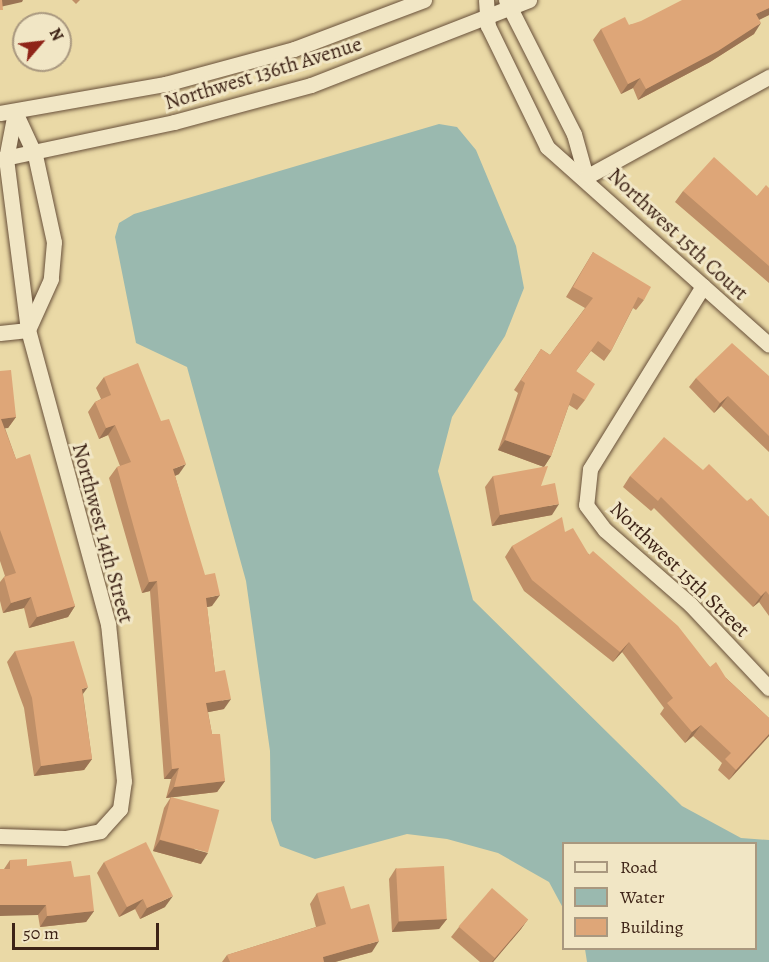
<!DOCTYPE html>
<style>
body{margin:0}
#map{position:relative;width:769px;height:962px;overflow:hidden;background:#ead9a6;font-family:Alegreya,serif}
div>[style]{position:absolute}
.water>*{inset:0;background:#9ab9af}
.roads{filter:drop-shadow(0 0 2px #68503a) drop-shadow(0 0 2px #68503a)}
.street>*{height:15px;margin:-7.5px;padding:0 7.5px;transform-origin:7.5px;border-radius:7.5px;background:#f1e6c5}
.wall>*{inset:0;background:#bf8f67}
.shaded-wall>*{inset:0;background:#9b7454}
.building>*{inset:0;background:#dea678;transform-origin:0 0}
span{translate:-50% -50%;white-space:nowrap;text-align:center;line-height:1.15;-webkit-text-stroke:6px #f1e6c5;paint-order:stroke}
.street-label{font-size:21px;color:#3d2316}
.legend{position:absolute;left:562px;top:842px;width:195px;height:108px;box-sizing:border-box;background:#f1e6c5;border:2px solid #a9987f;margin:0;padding:8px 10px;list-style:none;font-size:18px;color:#3d2316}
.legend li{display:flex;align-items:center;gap:12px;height:30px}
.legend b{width:30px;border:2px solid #a9987f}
.north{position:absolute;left:12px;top:12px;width:60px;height:60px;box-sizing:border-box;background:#f1e6c5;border:2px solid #a9987f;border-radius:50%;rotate:62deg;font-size:16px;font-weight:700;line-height:24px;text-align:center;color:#3d2316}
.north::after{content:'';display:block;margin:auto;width:21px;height:27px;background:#8f2418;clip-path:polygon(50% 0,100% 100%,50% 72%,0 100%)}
.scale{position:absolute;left:12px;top:923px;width:147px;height:27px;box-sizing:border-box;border:3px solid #3d2316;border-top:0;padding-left:8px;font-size:18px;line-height:21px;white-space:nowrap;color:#3d2316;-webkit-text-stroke:4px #f1e6c5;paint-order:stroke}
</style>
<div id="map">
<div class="water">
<i style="clip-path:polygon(439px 124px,457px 127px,476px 150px,516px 246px,524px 288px,505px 336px,452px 417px,438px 471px,473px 600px,682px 806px,741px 838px,769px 840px,769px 962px,587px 962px,585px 949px,756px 948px,756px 844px,564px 844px,563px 908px,549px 882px,498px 853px,447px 839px,407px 834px,315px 859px,280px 846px,271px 820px,270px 751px,246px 581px,187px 367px,136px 343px,115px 237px,119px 223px,134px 214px)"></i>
</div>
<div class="roads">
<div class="street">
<i style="left:486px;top:0;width:26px;rotate:86deg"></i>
<i style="left:488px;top:26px;width:135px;rotate:64deg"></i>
<i style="left:547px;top:147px;width:297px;rotate:41.7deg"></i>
<i style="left:506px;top:0;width:150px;rotate:63.1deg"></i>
<i style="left:574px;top:134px;width:45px;rotate:74.4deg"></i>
<i style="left:15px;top:112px;width:47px;rotate:65.1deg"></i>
<i style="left:35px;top:155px;width:89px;rotate:77.7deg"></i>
<i style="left:54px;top:242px;width:37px;rotate:95deg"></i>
<i style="left:51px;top:279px;width:56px;rotate:114.3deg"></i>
<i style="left:0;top:113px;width:168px;rotate:-10deg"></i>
<i style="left:165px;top:84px;width:134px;rotate:-15.2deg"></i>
<i style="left:294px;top:49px;width:139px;rotate:-20.7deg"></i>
<i style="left:0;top:159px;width:178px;rotate:-12deg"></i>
<i style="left:174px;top:122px;width:142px;rotate:-15.1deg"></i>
<i style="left:311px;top:85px;width:234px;rotate:-21.3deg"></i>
<i style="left:586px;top:177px;width:209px;rotate:-28.7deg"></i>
<i style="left:703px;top:286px;width:215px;rotate:121.7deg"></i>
<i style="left:590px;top:469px;width:36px;rotate:96deg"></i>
<i style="left:586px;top:505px;width:31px;rotate:53deg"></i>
<i style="left:605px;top:530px;width:114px;rotate:41.1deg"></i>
<i style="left:691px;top:605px;width:114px;rotate:46.8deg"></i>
<i style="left:0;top:333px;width:28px;rotate:-6deg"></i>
<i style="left:0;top:836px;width:65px;rotate:1.8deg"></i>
<i style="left:65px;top:838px;width:36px;rotate:-11deg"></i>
<i style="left:100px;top:831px;width:30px;rotate:-48deg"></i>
<i style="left:120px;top:809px;width:28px;rotate:-82deg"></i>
<i style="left:124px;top:781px;width:158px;rotate:-95.8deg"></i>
<i style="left:108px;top:624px;width:305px;rotate:-105.2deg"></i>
<i style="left:28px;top:330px;width:172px;rotate:-97.3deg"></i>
<i style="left:6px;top:159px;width:48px;rotate:-79.2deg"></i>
</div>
</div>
<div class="wall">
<i style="clip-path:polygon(72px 0,80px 0,76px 4px)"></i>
<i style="clip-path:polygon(769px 0,769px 15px,759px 20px,754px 34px,710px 62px,638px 100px,633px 88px,621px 94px,593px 40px,601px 29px,629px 25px)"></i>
<i style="clip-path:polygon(769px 188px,769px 283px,675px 202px,683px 191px,757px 196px)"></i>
<i style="clip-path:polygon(593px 252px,644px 300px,636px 310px,633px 308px,611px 351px,604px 361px,591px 351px,576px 371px,585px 400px,577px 410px,569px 405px,551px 456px,544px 467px,498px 450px,518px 393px,514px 390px,541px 349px,550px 355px,585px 308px,566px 297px)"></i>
<i style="clip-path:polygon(0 371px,16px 417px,8px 428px,5px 428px,16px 459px,75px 606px,68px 617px,29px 628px,24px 608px,3px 613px,0 601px,0 582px,4px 577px,5px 576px,0 561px)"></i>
<i style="clip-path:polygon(769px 376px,769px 452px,721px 406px,714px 413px,689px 387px,696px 378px)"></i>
<i style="clip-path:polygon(104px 377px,179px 474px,175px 476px,212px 606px,207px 607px,215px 672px,224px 709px,208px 712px,212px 734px,225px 781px,217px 792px,166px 798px,171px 779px,164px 779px,150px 591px,142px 593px,109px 478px,117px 467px,120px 466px,108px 435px,99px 439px,88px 412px,95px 402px,101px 399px,96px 388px)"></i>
<i style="clip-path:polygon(703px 470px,769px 517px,769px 616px,759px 602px,753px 607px,654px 508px,651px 511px,623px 487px,630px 476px)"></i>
<i style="clip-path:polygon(493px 476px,541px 486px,552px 515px,492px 526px,485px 487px)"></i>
<i style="clip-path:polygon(565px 532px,710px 667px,726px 678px,769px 718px,769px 736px,729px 780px,718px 770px,722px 763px,693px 736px,685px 743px,660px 714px,664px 708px,622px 652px,613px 662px,524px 591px,505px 557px,512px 546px)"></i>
<i style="clip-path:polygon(15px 651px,83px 694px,92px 759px,84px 770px,34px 776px,24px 708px,7px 662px)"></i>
<i style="clip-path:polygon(171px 797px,201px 864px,153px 851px,164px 808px)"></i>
<i style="clip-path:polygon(10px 860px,27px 866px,74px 877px,94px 911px,86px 922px,40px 927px,38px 915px,4px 869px)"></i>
<i style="clip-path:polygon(104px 862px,165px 907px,140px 919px,135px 909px,119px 917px,97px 873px)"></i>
<i style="clip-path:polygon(396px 868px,447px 919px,439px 929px,392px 932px,389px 879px)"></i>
<i style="clip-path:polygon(317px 893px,351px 909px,372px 952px,335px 962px,222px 962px,227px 955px,316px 927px,310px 904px)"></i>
<i style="clip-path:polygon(528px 919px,521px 929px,493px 962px,480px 962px,451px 937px,459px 927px)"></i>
</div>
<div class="shaded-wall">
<i style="clip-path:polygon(0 0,23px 0,22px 2px,0 7px)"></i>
<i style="clip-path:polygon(769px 8px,769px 15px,748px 25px,756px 14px)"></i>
<i style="clip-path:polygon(761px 23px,754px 34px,710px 62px,638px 100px,646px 89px)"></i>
<i style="clip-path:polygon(640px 78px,633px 88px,621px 94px,628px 84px)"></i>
<i style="clip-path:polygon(728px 396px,721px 406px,714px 413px,720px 403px)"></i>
<i style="clip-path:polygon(16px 417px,8px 428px,0 429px,1px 419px)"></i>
<i style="clip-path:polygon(115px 425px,108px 435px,99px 439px,106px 428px)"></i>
<i style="clip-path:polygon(505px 440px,551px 456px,544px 467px,498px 450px)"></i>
<i style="clip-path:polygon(186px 464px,179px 474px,165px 480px,173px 469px)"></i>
<i style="clip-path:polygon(559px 504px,552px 515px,492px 526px,500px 515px)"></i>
<i style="clip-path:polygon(157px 581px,150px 591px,142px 593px,149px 582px)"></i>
<i style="clip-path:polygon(766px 591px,759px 602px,753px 607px,761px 596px)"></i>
<i style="clip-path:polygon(220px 595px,212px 606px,198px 609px,206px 598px)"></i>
<i style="clip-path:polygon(31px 597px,24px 608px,3px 613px,11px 603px)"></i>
<i style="clip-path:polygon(75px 606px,68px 617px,29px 628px,37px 617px)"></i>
<i style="clip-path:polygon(629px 642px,622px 652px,613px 662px,620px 652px)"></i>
<i style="clip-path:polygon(88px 687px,80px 698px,82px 689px)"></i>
<i style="clip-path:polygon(231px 699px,224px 709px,199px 714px,206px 703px)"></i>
<i style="clip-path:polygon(701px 725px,693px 736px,685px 743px,692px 732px)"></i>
<i style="clip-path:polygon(769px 734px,769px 736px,729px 780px,736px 770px)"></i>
<i style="clip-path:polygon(92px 759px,84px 770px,34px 776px,41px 766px)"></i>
<i style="clip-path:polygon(179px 768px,171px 779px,164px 779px,172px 769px)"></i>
<i style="clip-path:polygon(225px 781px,217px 792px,166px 798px,174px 787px)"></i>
<i style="clip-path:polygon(160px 840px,208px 853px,201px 864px,153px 851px)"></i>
<i style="clip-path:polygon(173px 896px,165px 907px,140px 919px,147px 908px)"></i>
<i style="clip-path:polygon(143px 899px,135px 909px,119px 917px,127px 907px)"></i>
<i style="clip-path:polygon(0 905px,46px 905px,38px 915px,0 916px)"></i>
<i style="clip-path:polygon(94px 911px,86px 922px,40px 927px,47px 916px)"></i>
<i style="clip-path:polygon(447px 919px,439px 929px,392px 932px,399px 921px)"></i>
<i style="clip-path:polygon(528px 919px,521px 929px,493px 962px,492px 962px)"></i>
<i style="clip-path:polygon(379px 941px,372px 952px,335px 962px,319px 962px,323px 957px)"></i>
</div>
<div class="building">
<i style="clip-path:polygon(0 0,2px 0,3px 10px,0 10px)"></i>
<i style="clip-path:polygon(682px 0,769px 0,769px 8px,756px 14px,761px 23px,718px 51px,646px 89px,640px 78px,628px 84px,601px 29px,625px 17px,629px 25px,641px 21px)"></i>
<i style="clip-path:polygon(714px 157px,757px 196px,766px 185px,769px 188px,769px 266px,683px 191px)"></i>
<i style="clip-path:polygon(593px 252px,651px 287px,644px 300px,638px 297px,611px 351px,598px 341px,576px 371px,595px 384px,585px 400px,573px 393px,551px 456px,505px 440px,525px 383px,521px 380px,541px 349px,550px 355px,593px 298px,573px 287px)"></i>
<i style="clip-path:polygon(732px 343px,769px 376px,769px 436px,728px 396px,720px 403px,696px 378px)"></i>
<i style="clip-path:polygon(138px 363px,161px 421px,169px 419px,186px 464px,173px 469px,205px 575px,215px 573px,220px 595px,206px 598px,215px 672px,225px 670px,231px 699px,206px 703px,212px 734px,220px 734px,225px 781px,174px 787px,179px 768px,172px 769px,157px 581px,149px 582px,117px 467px,131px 462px,115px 425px,106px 428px,95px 402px,111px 395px,104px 377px)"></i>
<i style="clip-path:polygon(11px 370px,16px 417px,1px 419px,16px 459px,30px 454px,75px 606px,37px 617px,31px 597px,11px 603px,4px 577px,16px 573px,0 530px,0 371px)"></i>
<i style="clip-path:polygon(664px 437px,703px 470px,709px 464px,747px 501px,751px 498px,769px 517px,769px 595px,766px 591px,761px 596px,661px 497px,658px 501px,630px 476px)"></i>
<i style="clip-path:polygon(548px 466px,541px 486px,555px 483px,559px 504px,500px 515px,493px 476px)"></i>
<i style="clip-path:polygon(562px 517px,565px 532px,573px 528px,589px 555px,593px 551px,678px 626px,710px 667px,716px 662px,726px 678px,769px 718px,769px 734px,736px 770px,725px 759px,731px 753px,701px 725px,692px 732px,667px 703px,673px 698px,629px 642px,620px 652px,532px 580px,512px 546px)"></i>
<i style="clip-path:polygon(74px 641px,88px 687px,82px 689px,92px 759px,41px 766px,32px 698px,15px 651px)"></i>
<i style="left:171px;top:797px;width:50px;height:44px;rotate:15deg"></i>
<i style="clip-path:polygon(146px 842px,173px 896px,147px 908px,143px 899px,127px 907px,104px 862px)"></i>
<i style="clip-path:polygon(27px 859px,27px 866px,71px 861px,74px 877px,90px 875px,94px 911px,47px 916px,46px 905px,0 905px,0 869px,10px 869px,10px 860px)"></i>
<i style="left:444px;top:866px;width:53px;height:48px;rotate:87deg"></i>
<i style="clip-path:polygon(344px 886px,351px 909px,369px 904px,379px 941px,323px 957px,324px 962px,230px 962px,227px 955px,326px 924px,317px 893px)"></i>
<i style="left:492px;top:888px;width:48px;height:51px;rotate:41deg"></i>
</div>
<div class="street-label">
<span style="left:263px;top:73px;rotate:-17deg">Northwest 136th Avenue</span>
<span style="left:678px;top:234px;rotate:43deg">Northwest 15th Court</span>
<span style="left:103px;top:533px;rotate:75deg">Northwest 14th Street</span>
<span style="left:680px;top:569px;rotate:44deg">Northwest 15th Street</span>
</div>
<ul class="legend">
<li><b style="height:8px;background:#f1e6c5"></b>Road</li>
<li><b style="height:16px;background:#9ab9af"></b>Water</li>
<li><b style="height:16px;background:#dea678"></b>Building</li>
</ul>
<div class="north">N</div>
<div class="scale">50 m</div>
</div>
